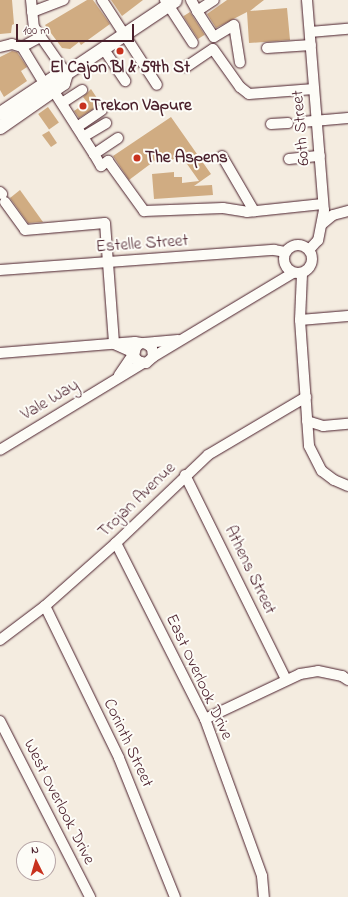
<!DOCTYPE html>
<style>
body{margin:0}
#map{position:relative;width:348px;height:897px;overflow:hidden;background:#f4ece0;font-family:"Indie Flower",sans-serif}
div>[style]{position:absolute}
.building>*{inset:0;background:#d0ac82;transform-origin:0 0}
.roads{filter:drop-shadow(0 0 1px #4a1f2b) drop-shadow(0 0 1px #4a1f2b)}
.minor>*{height:10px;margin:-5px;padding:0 5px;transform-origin:5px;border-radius:5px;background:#fdfcf7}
.minor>.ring{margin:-5px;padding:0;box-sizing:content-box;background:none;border:10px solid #fdfcf7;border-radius:50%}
.major>*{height:13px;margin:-6.5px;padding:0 6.5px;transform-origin:6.5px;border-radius:6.5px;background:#fdfcf7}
.dots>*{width:11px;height:11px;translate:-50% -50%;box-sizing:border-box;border:2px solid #fdfcf7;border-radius:50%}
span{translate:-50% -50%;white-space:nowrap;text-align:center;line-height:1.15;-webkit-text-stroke:4px #fdfcf7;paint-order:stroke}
.poi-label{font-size:17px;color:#4a1f2b;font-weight:700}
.left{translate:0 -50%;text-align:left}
.street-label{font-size:17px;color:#4a1f2b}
.north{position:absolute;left:16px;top:841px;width:40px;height:40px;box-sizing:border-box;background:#fdfcf7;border:1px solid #b5a4a5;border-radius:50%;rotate:355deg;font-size:11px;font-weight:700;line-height:16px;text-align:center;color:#4a1f2b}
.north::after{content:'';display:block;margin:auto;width:14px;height:18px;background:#c8321e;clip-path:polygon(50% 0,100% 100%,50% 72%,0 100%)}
.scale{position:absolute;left:16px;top:24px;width:118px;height:18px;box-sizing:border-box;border:2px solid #4a1f2b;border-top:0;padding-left:5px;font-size:12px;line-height:14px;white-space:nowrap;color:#4a1f2b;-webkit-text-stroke:3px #fdfcf7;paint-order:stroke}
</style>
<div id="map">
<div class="building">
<i style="clip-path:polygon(0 0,12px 0,14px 24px,12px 25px,11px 33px,0 34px)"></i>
<i style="clip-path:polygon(87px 0,93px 0,110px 24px,81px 45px,79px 42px,70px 49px,62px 48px,45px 25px)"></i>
<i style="clip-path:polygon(111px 0,143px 0,122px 16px)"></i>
<i style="clip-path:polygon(227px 0,264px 0,250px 11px,287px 8px,290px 40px,249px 43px,247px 12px,216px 28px,207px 14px)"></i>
<i style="left:190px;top:12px;width:27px;height:8px;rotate:57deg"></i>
<i style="clip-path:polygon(12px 51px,17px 52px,27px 67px,21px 71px,27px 81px,4px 97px,0 90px,0 57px)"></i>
<i style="clip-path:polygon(91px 89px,101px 104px,79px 118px,74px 111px,87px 102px,83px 97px)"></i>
<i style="left:48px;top:107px;width:19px;height:12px;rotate:55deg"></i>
<i style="clip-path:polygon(171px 117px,211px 174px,194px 186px,212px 185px,213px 195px,154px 199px,152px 174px,174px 172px,174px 177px,182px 177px,182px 183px,199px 181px,180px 154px,171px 161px,165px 153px,129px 180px,113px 156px)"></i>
<i style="clip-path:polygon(49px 131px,57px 143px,51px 147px,42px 135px)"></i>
<i style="clip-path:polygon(20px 190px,43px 222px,28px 223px,10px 198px)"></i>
</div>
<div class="roads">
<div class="minor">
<i style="left:31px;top:0;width:27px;rotate:84deg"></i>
<i style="left:34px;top:27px;width:56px;rotate:55.2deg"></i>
<i style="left:102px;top:0;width:101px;rotate:57.1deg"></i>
<i style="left:165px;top:0;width:51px;rotate:56.9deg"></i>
<i style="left:191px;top:0;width:13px;rotate:61deg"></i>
<i style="left:197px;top:11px;width:20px;rotate:-33deg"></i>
<i style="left:307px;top:0;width:211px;rotate:85.4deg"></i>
<i style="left:324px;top:210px;width:31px;rotate:101deg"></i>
<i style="left:318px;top:240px;width:13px;rotate:132deg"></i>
<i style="left:197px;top:11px;width:31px;rotate:57deg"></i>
<i style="left:214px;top:37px;width:23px;rotate:-31deg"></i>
<i style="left:234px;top:25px;width:38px;rotate:81deg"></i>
<i style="left:32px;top:12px;width:34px;rotate:-21deg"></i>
<i style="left:310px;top:32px;width:38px;rotate:-5deg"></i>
<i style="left:0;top:47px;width:12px;rotate:-14deg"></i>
<i style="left:12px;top:44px;width:10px;rotate:17deg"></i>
<i style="left:22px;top:47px;width:21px;rotate:-29deg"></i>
<i style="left:22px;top:47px;width:42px;rotate:58.6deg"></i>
<i style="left:103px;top:48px;width:40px;rotate:56deg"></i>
<i style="left:267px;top:48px;width:44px;rotate:-3.9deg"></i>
<i style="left:186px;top:67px;width:32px;rotate:-34deg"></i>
<i style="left:213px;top:49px;width:47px;rotate:54.6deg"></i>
<i style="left:240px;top:87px;width:11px;rotate:38deg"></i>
<i style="left:249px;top:94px;width:65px;rotate:-4.4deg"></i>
<i style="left:53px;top:90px;width:76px;rotate:57.4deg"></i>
<i style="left:62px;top:103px;width:24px;rotate:-33deg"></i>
<i style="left:302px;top:122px;width:46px;rotate:-5deg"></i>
<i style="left:271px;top:124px;width:17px;rotate:-3deg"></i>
<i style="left:77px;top:127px;width:30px;rotate:-34deg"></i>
<i style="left:83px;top:137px;width:27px;rotate:-31deg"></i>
<i style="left:118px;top:138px;width:29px;rotate:146deg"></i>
<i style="left:94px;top:154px;width:14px;rotate:60deg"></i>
<i style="left:101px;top:166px;width:9px;rotate:-36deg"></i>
<i style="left:108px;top:161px;width:62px;rotate:54.2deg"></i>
<i style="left:144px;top:211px;width:79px;rotate:-2.2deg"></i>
<i style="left:223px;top:208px;width:24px;rotate:9deg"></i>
<i style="left:247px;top:212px;width:76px;rotate:-6deg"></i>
<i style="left:222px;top:156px;width:64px;rotate:59.8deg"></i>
<i style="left:289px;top:159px;width:31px;rotate:-6deg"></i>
<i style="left:0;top:192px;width:3px;rotate:45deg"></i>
<i style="left:5px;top:202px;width:34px;rotate:54deg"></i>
<i style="left:25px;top:230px;width:80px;rotate:-5deg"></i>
<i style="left:105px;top:223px;width:121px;rotate:85.7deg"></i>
<i style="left:322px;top:224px;width:14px;rotate:-39deg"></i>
<i style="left:333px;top:215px;width:16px;rotate:-15deg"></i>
<i class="ring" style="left:284px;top:245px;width:18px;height:18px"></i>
<i style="left:0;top:270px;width:275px;rotate:-4.2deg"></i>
<i style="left:274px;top:250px;width:11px;rotate:10deg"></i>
<i style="left:302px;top:274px;width:46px;rotate:92.5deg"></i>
<i style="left:300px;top:320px;width:126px;rotate:85.9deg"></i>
<i style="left:309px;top:446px;width:28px;rotate:63deg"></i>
<i style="left:322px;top:471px;width:15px;rotate:37deg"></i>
<i style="left:334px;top:480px;width:15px;rotate:23deg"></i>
<i style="left:300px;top:320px;width:48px;rotate:-4.8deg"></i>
<i style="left:144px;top:343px;width:34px;rotate:-5deg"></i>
<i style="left:114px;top:344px;width:22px;rotate:24deg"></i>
<i style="left:134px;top:353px;width:27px;rotate:124deg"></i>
<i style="left:0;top:353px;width:135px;rotate:-4.7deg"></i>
<i style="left:135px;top:342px;width:12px;rotate:9deg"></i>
<i style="left:147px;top:344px;width:6px;rotate:39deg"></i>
<i style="left:152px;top:348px;width:9px;rotate:84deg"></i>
<i style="left:153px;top:357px;width:9px;rotate:139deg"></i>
<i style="left:146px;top:363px;width:8px;rotate:-166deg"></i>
<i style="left:138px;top:361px;width:6px;rotate:-129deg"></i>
<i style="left:134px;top:356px;width:9px;rotate:-77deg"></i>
<i style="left:136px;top:347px;width:6px;rotate:-39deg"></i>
<i style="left:153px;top:357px;width:163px;rotate:-31deg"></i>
<i style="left:307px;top:421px;width:17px;rotate:17deg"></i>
<i style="left:323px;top:426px;width:25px;rotate:-5deg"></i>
<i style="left:0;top:450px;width:167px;rotate:-31.3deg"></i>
<i style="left:185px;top:475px;width:228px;rotate:63.7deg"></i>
<i style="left:116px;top:543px;width:197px;rotate:63.2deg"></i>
<i style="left:205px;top:719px;width:167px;rotate:70deg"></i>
<i style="left:262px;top:876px;width:21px;rotate:85deg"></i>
<i style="left:45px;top:606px;width:169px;rotate:64deg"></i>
<i style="left:119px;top:758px;width:150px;rotate:68.1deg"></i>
<i style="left:0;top:640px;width:56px;rotate:-37.1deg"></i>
<i style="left:45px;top:606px;width:95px;rotate:-41.6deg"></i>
<i style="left:116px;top:543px;width:127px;rotate:-43.7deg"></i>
<i style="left:208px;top:455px;width:114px;rotate:-30.6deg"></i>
<i style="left:205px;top:719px;width:105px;rotate:-25.3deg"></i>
<i style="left:300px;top:674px;width:18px;rotate:-9deg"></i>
<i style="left:318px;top:671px;width:25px;rotate:12deg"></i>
<i style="left:342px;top:676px;width:7px;rotate:34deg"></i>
<i style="left:0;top:721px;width:198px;rotate:62.9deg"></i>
</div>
<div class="major">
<i style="left:0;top:113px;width:65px;rotate:-33.7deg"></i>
<i style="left:54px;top:77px;width:13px;rotate:-18deg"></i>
<i style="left:66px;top:73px;width:131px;rotate:-33.8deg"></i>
<i style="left:0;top:127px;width:77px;rotate:-34.9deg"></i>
<i style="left:63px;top:83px;width:10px;rotate:-73deg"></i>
</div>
</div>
<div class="dots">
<i style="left:120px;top:51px;background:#c8321e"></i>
<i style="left:83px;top:106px;background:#c8321e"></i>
<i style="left:137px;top:158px;background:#c8321e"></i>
</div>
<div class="poi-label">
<span style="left:120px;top:68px">El Cajon Bl &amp; 59th St</span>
<span class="left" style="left:91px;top:106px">Trekon Vapure</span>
<span class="left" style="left:145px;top:158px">The Aspens</span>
</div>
<div class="street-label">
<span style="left:301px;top:128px;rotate:-95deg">60th Street</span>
<span style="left:142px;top:244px;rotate:-4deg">Estelle Street</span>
<span style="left:50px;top:400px;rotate:-31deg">Vale Way</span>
<span style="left:137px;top:500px;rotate:-44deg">Trojan Avenue</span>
<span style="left:250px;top:570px;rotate:64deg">Athens Street</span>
<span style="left:199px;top:677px;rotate:65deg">East Overlook Drive</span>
<span style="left:128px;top:743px;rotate:65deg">Corinth Street</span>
<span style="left:59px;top:802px;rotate:63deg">West Overlook Drive</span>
</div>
<div class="north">N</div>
<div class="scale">100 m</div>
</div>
